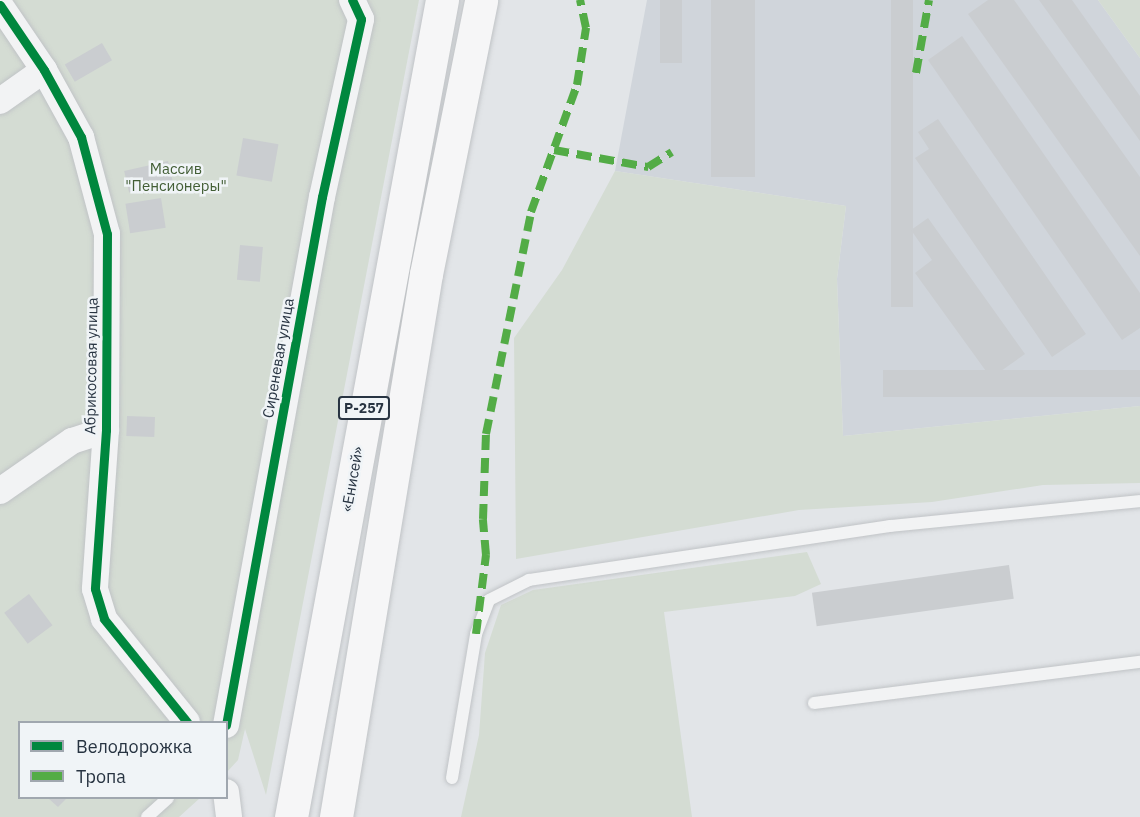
<!DOCTYPE html>
<meta charset="utf-8">
<style>
body{margin:0}
#map{position:relative;width:1140px;height:817px;overflow:hidden;background:#e2e5e8;font-family:"IBM Plex Sans",sans-serif}
div>[style]{position:absolute}
.built>*{inset:0;background:#d0d5db}
.green>*{inset:0;background:#d4dcd3}
.building>*{inset:0;background:#cacdd0;transform-origin:0 0}
.roads{filter:drop-shadow(0 0 2px #c0c3c6) drop-shadow(0 0 2px #c0c3c6)}
.service>*{height:12px;margin:-6px;padding:0 6px;transform-origin:6px;border-radius:6px;background:#f2f3f4}
.minor>*{height:26px;margin:-13px;padding:0 13px;transform-origin:13px;border-radius:13px;background:#f2f3f4}
.trunk>*{height:33px;margin:-16.5px;padding:0 16.5px;transform-origin:16.5px;border-radius:16.5px;background:#f6f6f7}
.quiet>*{height:8px;margin-top:-4px;transform-origin:0;background:repeating-linear-gradient(90deg,#53ac46 0 15px,transparent 0 23px)}
.cycleway>*{height:9px;margin:-4.5px;padding:0 4.5px;transform-origin:4.5px;border-radius:4.5px;background:#00873e}
span{translate:-50% -50%;white-space:nowrap;text-align:center;line-height:1.15;-webkit-text-stroke:5px #f0f4f7;paint-order:stroke}
.shield-label span{padding:2px 4px;background:#f0f4f7;border:2px solid;border-radius:4px;-webkit-text-stroke-width:0}
.shield-label{font-size:14px;color:#283442;font-weight:700}
.park-label{font-size:15px;color:#425e35}
.street-label{font-size:15px;color:#283442}
.legend{position:absolute;left:18px;top:721px;width:210px;height:78px;box-sizing:border-box;background:#f0f4f7;border:2px solid #a0a7af;margin:0;padding:8px 10px;list-style:none;font-size:18px;color:#283442}
.legend li{display:flex;align-items:center;gap:12px;height:30px}
.legend b{width:30px;border:2px solid #a0a7af}
</style>
<div id="map">
<div class="built">
<i style="clip-path:polygon(647px 0,1098px 0,1140px 58px,1140px 406px,843px 436px,837px 279px,846px 206px,615px 171px)"></i>
</div>
<div class="green">
<i style="clip-path:polygon(0 0,419px 0,266px 795px,245px 729px,238px 760px,227px 772px,226px 722px,20px 722px,20px 798px,200px 798px,179px 817px,0 817px)"></i>
<i style="clip-path:polygon(1098px 0,1140px 0,1140px 58px)"></i>
<i style="clip-path:polygon(615px 171px,846px 206px,837px 279px,843px 436px,1140px 406px,1140px 483px,1043px 485px,932px 502px,799px 510px,516px 559px,514px 338px,562px 270px)"></i>
<i style="clip-path:polygon(807px 552px,821px 584px,795px 596px,664px 612px,692px 817px,461px 817px,479px 735px,485px 653px,501px 605px,533px 590px)"></i>
</div>
<div class="building">
<i style="left:660px;top:0;width:22px;height:63px"></i>
<i style="left:711px;top:0;width:44px;height:177px"></i>
<i style="left:891px;top:0;width:22px;height:307px"></i>
<i style="clip-path:polygon(988px 0,1014px 0,1140px 177px,1140px 256px,968px 14px)"></i>
<i style="clip-path:polygon(1039px 0,1072px 0,1140px 96px,1140px 141px)"></i>
<i style="clip-path:polygon(962px 36px,1140px 293px,1140px 328px,1122px 340px,928px 60px)"></i>
<i style="left:102px;top:43px;width:20px;height:43px;rotate:60deg"></i>
<i style="clip-path:polygon(938px 119px,1086px 334px,1052px 357px,915px 158px,929px 149px,918px 132px)"></i>
<i style="left:243px;top:138px;width:36px;height:38px;rotate:10deg"></i>
<i style="left:168px;top:161px;width:22px;height:45px;rotate:77deg"></i>
<i style="left:161px;top:198px;width:30px;height:36px;rotate:81deg"></i>
<i style="clip-path:polygon(928px 218px,1025px 354px,991px 378px,915px 273px,932px 260px,911px 230px)"></i>
<i style="left:240px;top:245px;width:23px;height:35px;rotate:5deg"></i>
<i style="left:1140px;top:370px;width:27px;height:257px;rotate:90deg"></i>
<i style="left:127px;top:416px;width:28px;height:20px;rotate:2deg"></i>
<i style="left:1009px;top:565px;width:34px;height:199px;rotate:82deg"></i>
<i style="left:29px;top:594px;width:39px;height:31px;rotate:53deg"></i>
<i style="clip-path:polygon(48px 798px,67px 798px,58px 807px)"></i>
</div>
<div class="roads">
<div class="service">
<i style="left:814px;top:703px;width:329px;rotate:-7.2deg"></i>
<i style="left:452px;top:778px;width:146px;rotate:-80.5deg"></i>
<i style="left:476px;top:634px;width:36px;rotate:-69deg"></i>
<i style="left:489px;top:600px;width:45px;rotate:-26.6deg"></i>
<i style="left:529px;top:580px;width:365px;rotate:-8.5deg"></i>
<i style="left:890px;top:526px;width:251px;rotate:-5.7deg"></i>
<i style="left:147px;top:817px;width:28px;rotate:-42deg"></i>
</div>
<div class="minor">
<i style="left:0;top:5px;width:78px;rotate:55.9deg"></i>
<i style="left:44px;top:70px;width:77px;rotate:61.1deg"></i>
<i style="left:81px;top:137px;width:100px;rotate:75deg"></i>
<i style="left:107px;top:234px;width:196px;rotate:90.3deg"></i>
<i style="left:106px;top:430px;width:159px;rotate:94deg"></i>
<i style="left:95px;top:589px;width:31px;rotate:73deg"></i>
<i style="left:104px;top:619px;width:132px;rotate:51.1deg"></i>
<i style="left:0;top:101px;width:54px;rotate:-35.2deg"></i>
<i style="left:0;top:491px;width:88px;rotate:-34.8deg"></i>
<i style="left:72px;top:441px;width:36px;rotate:-18deg"></i>
<i style="left:226px;top:725px;width:537px;rotate:-79.7deg"></i>
<i style="left:322px;top:197px;width:182px;rotate:-77.6deg"></i>
<i style="left:361px;top:19px;width:21px;rotate:-115deg"></i>
<i style="left:226px;top:792px;width:25px;rotate:83deg"></i>
</div>
<div class="trunk">
<i style="left:291px;top:817px;width:831px;rotate:-79.53deg"></i>
<i style="left:336px;top:817px;width:550px;rotate:-80.59deg"></i>
<i style="left:426px;top:274px;width:279px;rotate:-78.6deg"></i>
</div>
</div>
<div class="quiet">
<i style="left:916px;top:73px;width:74px;rotate:-79.9deg"></i>
<i style="left:554px;top:150px;width:96px;rotate:10.3deg"></i>
<i style="left:648px;top:167px;width:28px;rotate:-32deg"></i>
<i style="left:476px;top:634px;width:80px;rotate:-82.8deg"></i>
<i style="left:486px;top:555px;width:36px;rotate:-95deg"></i>
<i style="left:483px;top:519px;width:85px;rotate:-88deg"></i>
<i style="left:486px;top:434px;width:227px;rotate:-78.5deg"></i>
<i style="left:531px;top:212px;width:135px;rotate:-70.1deg"></i>
<i style="left:577px;top:85px;width:58px;rotate:-81deg"></i>
<i style="left:586px;top:28px;width:29px;rotate:-102deg"></i>
</div>
<div class="cycleway">
<i style="left:0;top:5px;width:78px;rotate:55.9deg"></i>
<i style="left:44px;top:70px;width:77px;rotate:61.1deg"></i>
<i style="left:81px;top:137px;width:100px;rotate:75deg"></i>
<i style="left:107px;top:234px;width:196px;rotate:90.3deg"></i>
<i style="left:106px;top:430px;width:159px;rotate:94deg"></i>
<i style="left:95px;top:589px;width:31px;rotate:73deg"></i>
<i style="left:104px;top:619px;width:132px;rotate:51.1deg"></i>
<i style="left:226px;top:725px;width:537px;rotate:-79.7deg"></i>
<i style="left:322px;top:197px;width:182px;rotate:-77.6deg"></i>
<i style="left:361px;top:19px;width:21px;rotate:-115deg"></i>
</div>
<div class="shield-label">
<span style="left:364px;top:408px">Р-257</span>
</div>
<div class="park-label">
<span style="left:176px;top:177px">Массив<br>"Пенсионеры"</span>
</div>
<div class="street-label">
<span style="left:278px;top:358px;rotate:-80deg">Сиреневая улица</span>
<span style="left:91px;top:366px;rotate:-89deg">Абрикосовая улица</span>
<span style="left:352px;top:479px;rotate:-80deg">«Енисей»</span>
</div>
<ul class="legend">
<li><b style="height:8px;background:#00873e"></b>Велодорожка</li>
<li><b style="height:8px;background:#53ac46"></b>Тропа</li>
</ul>
</div>
